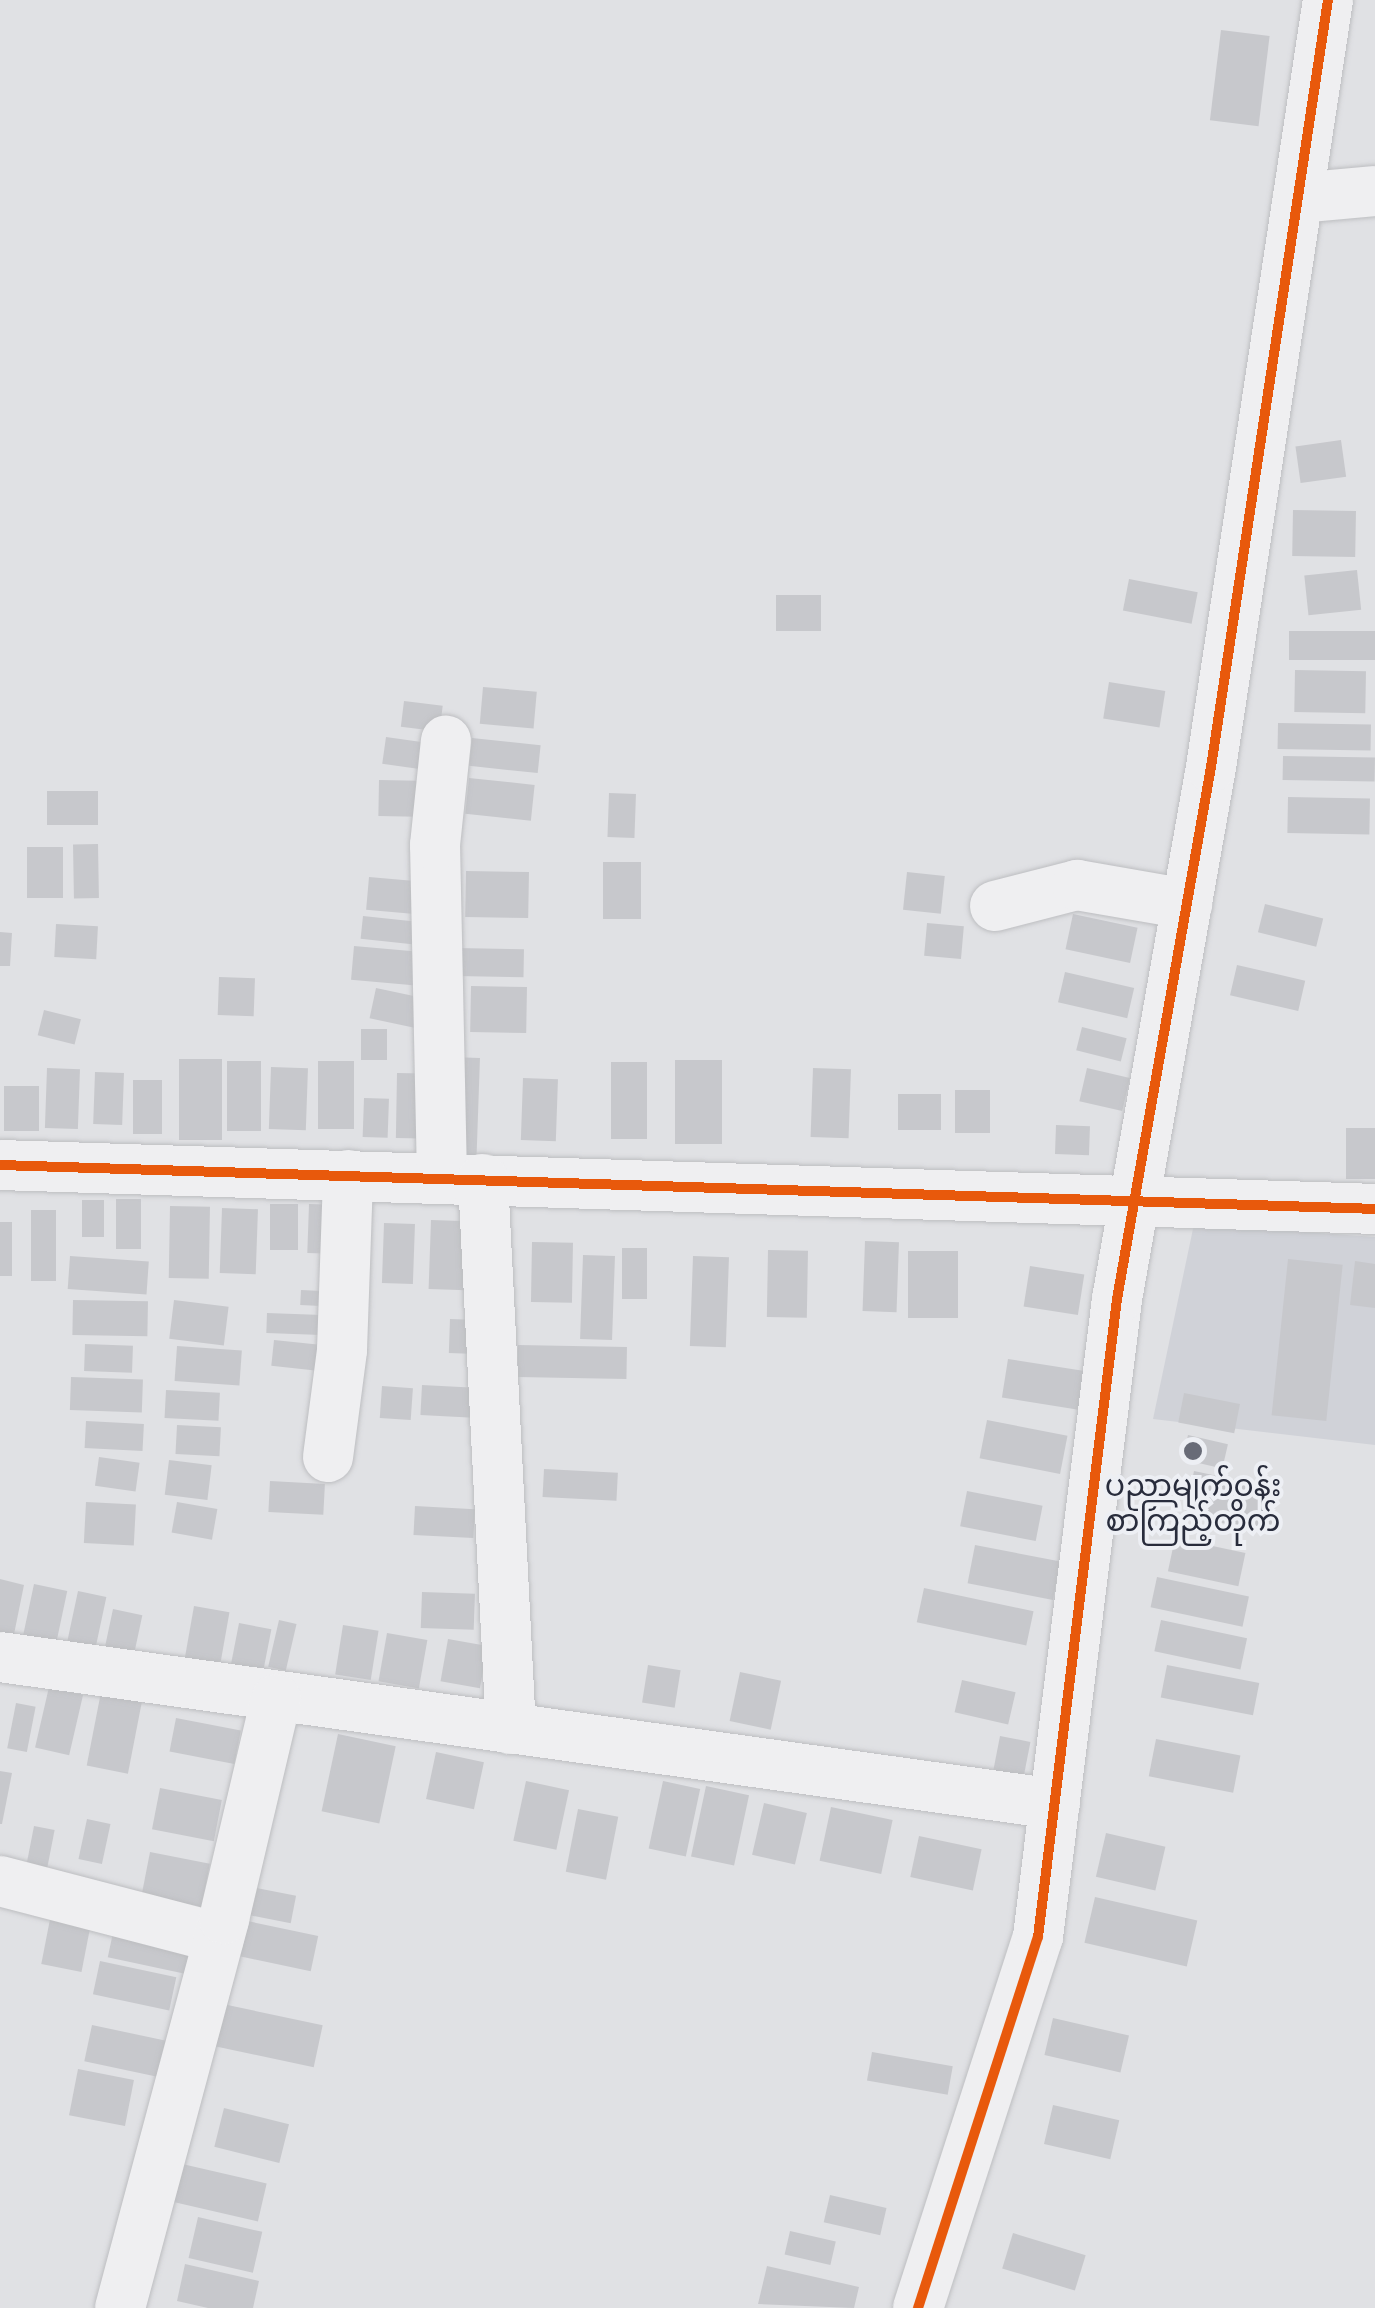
<!DOCTYPE html>
<meta charset="utf-8">
<style>
body{margin:0}
#map{position:relative;width:1375px;height:2308px;overflow:hidden;background:#e0e1e4;font-family:"PT Sans","Noto Sans Myanmar",sans-serif}
div>[style]{position:absolute}
.built>*{inset:0;background:#d0d2d8}
.building>*{inset:0;background:#c7c8cc;transform-origin:0 0}
.roads{filter:drop-shadow(0 0 2px #bdbec1) drop-shadow(0 0 2px #bdbec1)}
.minor>*{height:50px;margin:-25px;padding:0 25px;transform-origin:25px;border-radius:25px;background:#efeff1}
.cycleway>*{height:10px;margin:-5px;padding:0 5px;transform-origin:5px;border-radius:5px;background:#e8590c}
.dots>*{width:28px;height:28px;translate:-50% -50%;box-sizing:border-box;border:5px solid #edeff4;border-radius:50%}
span{translate:-50% -50%;white-space:nowrap;text-align:center;line-height:1.15;-webkit-text-stroke:8px #edeff4;paint-order:stroke}
.poi-label{font-size:30px;color:#282c3c}
</style>
<div id="map">
<div class="built">
<i style="clip-path:polygon(1194px 1224px,1375px 1237px,1375px 1445px,1153px 1419px)"></i>
</div>
<div class="building">
<i style="left:1221px;top:30px;width:49px;height:91px;rotate:7deg"></i>
<i style="left:1341px;top:440px;width:37px;height:46px;rotate:82deg"></i>
<i style="left:1293px;top:510px;width:63px;height:46px;rotate:1deg"></i>
<i style="left:1357px;top:570px;width:40px;height:53px;rotate:84deg"></i>
<i style="left:1129px;top:579px;width:70px;height:32px;rotate:11deg"></i>
<i style="left:821px;top:595px;width:36px;height:45px;rotate:90deg"></i>
<i style="left:1289px;top:631px;width:86px;height:29px"></i>
<i style="left:1295px;top:670px;width:71px;height:42px;rotate:1deg"></i>
<i style="left:1109px;top:682px;width:57px;height:37px;rotate:9deg"></i>
<i style="left:483px;top:687px;width:54px;height:37px;rotate:5deg"></i>
<i style="left:404px;top:701px;width:39px;height:26px;rotate:7deg"></i>
<i style="left:1278px;top:723px;width:93px;height:26px;rotate:1deg"></i>
<i style="left:386px;top:737px;width:50px;height:27px;rotate:8deg"></i>
<i style="left:472px;top:738px;width:69px;height:28px;rotate:6deg"></i>
<i style="left:1283px;top:756px;width:92px;height:24px;rotate:1deg"></i>
<i style="left:469px;top:778px;width:66px;height:36px;rotate:6deg"></i>
<i style="left:379px;top:780px;width:52px;height:36px;rotate:1deg"></i>
<i style="left:47px;top:791px;width:51px;height:34px"></i>
<i style="left:609px;top:793px;width:27px;height:44px;rotate:2deg"></i>
<i style="left:1288px;top:797px;width:82px;height:36px;rotate:1deg"></i>
<i style="left:98px;top:844px;width:54px;height:25px;rotate:89deg"></i>
<i style="left:27px;top:847px;width:36px;height:51px"></i>
<i style="left:603px;top:862px;width:38px;height:57px"></i>
<i style="left:466px;top:871px;width:63px;height:46px;rotate:1deg"></i>
<i style="left:907px;top:872px;width:38px;height:38px;rotate:6deg"></i>
<i style="left:369px;top:877px;width:63px;height:33px;rotate:5deg"></i>
<i style="left:1265px;top:904px;width:60px;height:29px;rotate:14deg"></i>
<i style="left:1073px;top:914px;width:66px;height:36px;rotate:12deg"></i>
<i style="left:363px;top:916px;width:59px;height:23px;rotate:6deg"></i>
<i style="left:927px;top:923px;width:37px;height:33px;rotate:5deg"></i>
<i style="left:56px;top:924px;width:42px;height:33px;rotate:3deg"></i>
<i style="clip-path:polygon(0 932px,12px 933px,10px 966px,0 966px)"></i>
<i style="left:354px;top:946px;width:68px;height:34px;rotate:5deg"></i>
<i style="left:457px;top:948px;width:67px;height:28px;rotate:1deg"></i>
<i style="left:1237px;top:965px;width:70px;height:31px;rotate:13deg"></i>
<i style="left:1065px;top:972px;width:71px;height:31px;rotate:13deg"></i>
<i style="left:219px;top:977px;width:36px;height:38px;rotate:2deg"></i>
<i style="left:471px;top:986px;width:56px;height:46px;rotate:1deg"></i>
<i style="left:376px;top:988px;width:47px;height:31px;rotate:12deg"></i>
<i style="left:44px;top:1010px;width:38px;height:26px;rotate:14deg"></i>
<i style="left:1082px;top:1027px;width:46px;height:24px;rotate:14deg"></i>
<i style="left:361px;top:1029px;width:26px;height:31px"></i>
<i style="left:449px;top:1057px;width:31px;height:107px;rotate:2deg"></i>
<i style="left:179px;top:1059px;width:43px;height:81px"></i>
<i style="left:675px;top:1060px;width:47px;height:84px"></i>
<i style="left:227px;top:1061px;width:34px;height:70px"></i>
<i style="left:318px;top:1061px;width:36px;height:68px"></i>
<i style="left:611px;top:1062px;width:36px;height:77px"></i>
<i style="left:271px;top:1067px;width:37px;height:62px;rotate:2deg"></i>
<i style="left:47px;top:1068px;width:33px;height:60px;rotate:2deg"></i>
<i style="left:813px;top:1068px;width:38px;height:69px;rotate:2deg"></i>
<i style="left:1087px;top:1068px;width:44px;height:34px;rotate:13deg"></i>
<i style="left:95px;top:1072px;width:29px;height:52px;rotate:2deg"></i>
<i style="left:397px;top:1073px;width:39px;height:65px;rotate:1deg"></i>
<i style="left:523px;top:1078px;width:35px;height:62px;rotate:2deg"></i>
<i style="left:133px;top:1080px;width:29px;height:54px"></i>
<i style="left:4px;top:1086px;width:35px;height:45px"></i>
<i style="left:955px;top:1090px;width:35px;height:43px"></i>
<i style="left:898px;top:1094px;width:43px;height:36px"></i>
<i style="left:364px;top:1098px;width:25px;height:39px;rotate:2deg"></i>
<i style="left:1056px;top:1125px;width:34px;height:29px;rotate:2deg"></i>
<i style="left:1375px;top:1128px;width:51px;height:29px;rotate:90deg"></i>
<i style="left:116px;top:1199px;width:25px;height:50px"></i>
<i style="left:82px;top:1200px;width:22px;height:37px"></i>
<i style="left:270px;top:1204px;width:28px;height:46px"></i>
<i style="left:309px;top:1204px;width:32px;height:49px;rotate:2deg"></i>
<i style="left:170px;top:1206px;width:40px;height:72px;rotate:1deg"></i>
<i style="left:222px;top:1208px;width:36px;height:65px;rotate:2deg"></i>
<i style="left:31px;top:1210px;width:25px;height:71px"></i>
<i style="left:431px;top:1220px;width:38px;height:69px;rotate:2deg"></i>
<i style="left:0;top:1222px;width:12px;height:54px"></i>
<i style="left:384px;top:1223px;width:31px;height:60px;rotate:2deg"></i>
<i style="left:865px;top:1241px;width:34px;height:70px;rotate:2deg"></i>
<i style="left:532px;top:1242px;width:41px;height:60px;rotate:1deg"></i>
<i style="left:622px;top:1248px;width:25px;height:51px"></i>
<i style="left:768px;top:1250px;width:40px;height:67px;rotate:1deg"></i>
<i style="left:908px;top:1251px;width:50px;height:67px"></i>
<i style="left:583px;top:1255px;width:32px;height:84px;rotate:2deg"></i>
<i style="left:70px;top:1256px;width:79px;height:33px;rotate:4deg"></i>
<i style="left:693px;top:1256px;width:36px;height:90px;rotate:2deg"></i>
<i style="left:1288px;top:1259px;width:55px;height:157px;rotate:6deg"></i>
<i style="clip-path:polygon(1355px 1261px,1375px 1264px,1375px 1308px,1350px 1305px)"></i>
<i style="left:1030px;top:1266px;width:55px;height:41px;rotate:9deg"></i>
<i style="left:301px;top:1290px;width:21px;height:15px;rotate:3deg"></i>
<i style="left:73px;top:1300px;width:75px;height:35px;rotate:1deg"></i>
<i style="left:174px;top:1300px;width:55px;height:39px;rotate:7deg"></i>
<i style="left:267px;top:1313px;width:69px;height:20px;rotate:2deg"></i>
<i style="left:450px;top:1319px;width:34px;height:34px;rotate:2deg"></i>
<i style="left:274px;top:1340px;width:58px;height:26px;rotate:6deg"></i>
<i style="left:85px;top:1344px;width:48px;height:27px;rotate:2deg"></i>
<i style="left:518px;top:1345px;width:109px;height:32px;rotate:1deg"></i>
<i style="left:177px;top:1346px;width:65px;height:35px;rotate:4deg"></i>
<i style="left:1008px;top:1359px;width:79px;height:39px;rotate:9deg"></i>
<i style="left:71px;top:1377px;width:72px;height:33px;rotate:2deg"></i>
<i style="left:422px;top:1385px;width:53px;height:30px;rotate:3deg"></i>
<i style="left:382px;top:1386px;width:31px;height:32px;rotate:4deg"></i>
<i style="left:166px;top:1390px;width:54px;height:28px;rotate:3deg"></i>
<i style="left:1184px;top:1393px;width:57px;height:30px;rotate:11deg"></i>
<i style="left:987px;top:1420px;width:82px;height:39px;rotate:11deg"></i>
<i style="left:86px;top:1421px;width:58px;height:27px;rotate:3deg"></i>
<i style="left:177px;top:1425px;width:44px;height:29px;rotate:3deg"></i>
<i style="left:1188px;top:1435px;width:41px;height:25px;rotate:13deg"></i>
<i style="left:99px;top:1457px;width:41px;height:29px;rotate:8deg"></i>
<i style="left:169px;top:1460px;width:43px;height:35px;rotate:7deg"></i>
<i style="left:544px;top:1469px;width:74px;height:28px;rotate:3deg"></i>
<i style="left:1194px;top:1471px;width:87px;height:45px;rotate:12deg"></i>
<i style="left:270px;top:1481px;width:55px;height:31px;rotate:3deg"></i>
<i style="left:967px;top:1491px;width:77px;height:36px;rotate:11deg"></i>
<i style="left:86px;top:1502px;width:50px;height:41px;rotate:3deg"></i>
<i style="left:177px;top:1502px;width:41px;height:31px;rotate:10deg"></i>
<i style="left:415px;top:1506px;width:60px;height:29px;rotate:3deg"></i>
<i style="left:1175px;top:1538px;width:72px;height:34px;rotate:12deg"></i>
<i style="left:975px;top:1545px;width:87px;height:39px;rotate:11deg"></i>
<i style="left:1157px;top:1577px;width:94px;height:31px;rotate:12deg"></i>
<i style="clip-path:polygon(0 1579px,24px 1585px,12px 1644px,0 1641px)"></i>
<i style="left:34px;top:1584px;width:34px;height:62px;rotate:12deg"></i>
<i style="left:924px;top:1588px;width:112px;height:35px;rotate:12deg"></i>
<i style="left:78px;top:1591px;width:29px;height:67px;rotate:12deg"></i>
<i style="left:422px;top:1592px;width:53px;height:36px;rotate:2deg"></i>
<i style="left:194px;top:1606px;width:36px;height:61px;rotate:10deg"></i>
<i style="left:113px;top:1609px;width:30px;height:51px;rotate:12deg"></i>
<i style="left:279px;top:1620px;width:18px;height:48px;rotate:13deg"></i>
<i style="left:1161px;top:1620px;width:88px;height:32px;rotate:12deg"></i>
<i style="left:239px;top:1623px;width:33px;height:51px;rotate:11deg"></i>
<i style="left:343px;top:1625px;width:36px;height:50px;rotate:9deg"></i>
<i style="left:387px;top:1633px;width:41px;height:49px;rotate:10deg"></i>
<i style="left:448px;top:1639px;width:40px;height:43px;rotate:10deg"></i>
<i style="left:648px;top:1665px;width:33px;height:38px;rotate:9deg"></i>
<i style="left:1167px;top:1665px;width:94px;height:33px;rotate:11deg"></i>
<i style="left:740px;top:1672px;width:42px;height:50px;rotate:12deg"></i>
<i style="left:962px;top:1680px;width:55px;height:33px;rotate:13deg"></i>
<i style="left:49px;top:1687px;width:35px;height:62px;rotate:13deg"></i>
<i style="left:101px;top:1692px;width:42px;height:75px;rotate:11deg"></i>
<i style="left:16px;top:1703px;width:20px;height:46px;rotate:11deg"></i>
<i style="left:176px;top:1718px;width:66px;height:34px;rotate:11deg"></i>
<i style="left:338px;top:1734px;width:59px;height:79px;rotate:12deg"></i>
<i style="left:1000px;top:1736px;width:31px;height:36px;rotate:11deg"></i>
<i style="left:1156px;top:1739px;width:86px;height:38px;rotate:11deg"></i>
<i style="left:436px;top:1752px;width:49px;height:48px;rotate:12deg"></i>
<i style="clip-path:polygon(0 1771px,12px 1773px,2px 1824px,0 1824px)"></i>
<i style="left:526px;top:1781px;width:44px;height:61px;rotate:12deg"></i>
<i style="left:663px;top:1781px;width:38px;height:69px;rotate:12deg"></i>
<i style="left:706px;top:1786px;width:44px;height:72px;rotate:12deg"></i>
<i style="left:160px;top:1788px;width:63px;height:42px;rotate:11deg"></i>
<i style="left:764px;top:1803px;width:44px;height:53px;rotate:13deg"></i>
<i style="left:831px;top:1807px;width:63px;height:55px;rotate:12deg"></i>
<i style="left:578px;top:1809px;width:41px;height:64px;rotate:11deg"></i>
<i style="left:87px;top:1819px;width:24px;height:41px;rotate:12deg"></i>
<i style="left:34px;top:1826px;width:21px;height:44px;rotate:11deg"></i>
<i style="left:1106px;top:1833px;width:61px;height:45px;rotate:13deg"></i>
<i style="left:919px;top:1836px;width:64px;height:42px;rotate:12deg"></i>
<i style="left:150px;top:1852px;width:61px;height:44px;rotate:11deg"></i>
<i style="left:246px;top:1886px;width:51px;height:28px;rotate:11deg"></i>
<i style="left:1095px;top:1897px;width:105px;height:47px;rotate:13deg"></i>
<i style="left:51px;top:1914px;width:41px;height:51px;rotate:11deg"></i>
<i style="left:238px;top:1919px;width:82px;height:36px;rotate:12deg"></i>
<i style="left:114px;top:1928px;width:80px;height:30px;rotate:12deg"></i>
<i style="left:100px;top:1961px;width:78px;height:34px;rotate:12deg"></i>
<i style="left:218px;top:2003px;width:107px;height:43px;rotate:12deg"></i>
<i style="left:1053px;top:2018px;width:78px;height:38px;rotate:13deg"></i>
<i style="left:92px;top:2025px;width:83px;height:37px;rotate:12deg"></i>
<i style="left:872px;top:2052px;width:82px;height:29px;rotate:10deg"></i>
<i style="left:78px;top:2069px;width:57px;height:47px;rotate:11deg"></i>
<i style="left:1053px;top:2105px;width:68px;height:40px;rotate:13deg"></i>
<i style="left:224px;top:2108px;width:67px;height:40px;rotate:14deg"></i>
<i style="left:178px;top:2163px;width:91px;height:39px;rotate:13deg"></i>
<i style="left:830px;top:2195px;width:58px;height:28px;rotate:13deg"></i>
<i style="left:198px;top:2217px;width:66px;height:42px;rotate:13deg"></i>
<i style="left:790px;top:2231px;width:47px;height:24px;rotate:13deg"></i>
<i style="left:1013px;top:2233px;width:76px;height:37px;rotate:17deg"></i>
<i style="clip-path:polygon(185px 2264px,259px 2281px,253px 2308px,208px 2308px,177px 2301px)"></i>
<i style="clip-path:polygon(767px 2266px,859px 2287px,854px 2308px,758px 2304px)"></i>
</div>
<div class="roads">
<div class="minor">
<i style="left:1298px;top:198px;width:77px;rotate:-5.2deg"></i>
<i style="left:995px;top:906px;width:85px;rotate:-14.4deg"></i>
<i style="left:1077px;top:885px;width:112px;rotate:9.8deg"></i>
<i style="left:0;top:1165px;width:1376px;rotate:1.83deg"></i>
<i style="left:442px;top:1178px;width:333px;rotate:-91.2deg"></i>
<i style="left:435px;top:845px;width:105px;rotate:-84deg"></i>
<i style="left:483px;top:1179px;width:551px;rotate:87.09deg"></i>
<i style="left:328px;top:1457px;width:108px;rotate:-82.5deg"></i>
<i style="left:342px;top:1350px;width:175px;rotate:-88deg"></i>
<i style="left:0;top:1657px;width:1065px;rotate:7.93deg"></i>
<i style="left:0;top:1881px;width:226px;rotate:14.6deg"></i>
<i style="left:120px;top:2308px;width:403px;rotate:-75deg"></i>
<i style="left:224px;top:1919px;width:226px;rotate:-76.7deg"></i>
<i style="left:918px;top:2308px;width:390px;rotate:-72.1deg"></i>
<i style="left:1038px;top:1937px;width:643px;rotate:-82.94deg"></i>
<i style="left:1117px;top:1299px;width:540px;rotate:-79.98deg"></i>
<i style="left:1211px;top:767px;width:776px;rotate:-81.33deg"></i>
</div>
</div>
<div class="cycleway">
<i style="left:0;top:1165px;width:1376px;rotate:1.83deg"></i>
<i style="left:918px;top:2308px;width:390px;rotate:-72.1deg"></i>
<i style="left:1038px;top:1937px;width:643px;rotate:-82.94deg"></i>
<i style="left:1117px;top:1299px;width:540px;rotate:-79.98deg"></i>
<i style="left:1211px;top:767px;width:776px;rotate:-81.33deg"></i>
</div>
<div class="dots">
<i style="left:1193px;top:1451px;background:#686b77"></i>
</div>
<div class="poi-label">
<span style="left:1193px;top:1502px">ပညာမျက်ဝန်း<br>စာကြည့်တိုက်</span>
</div>
</div>
